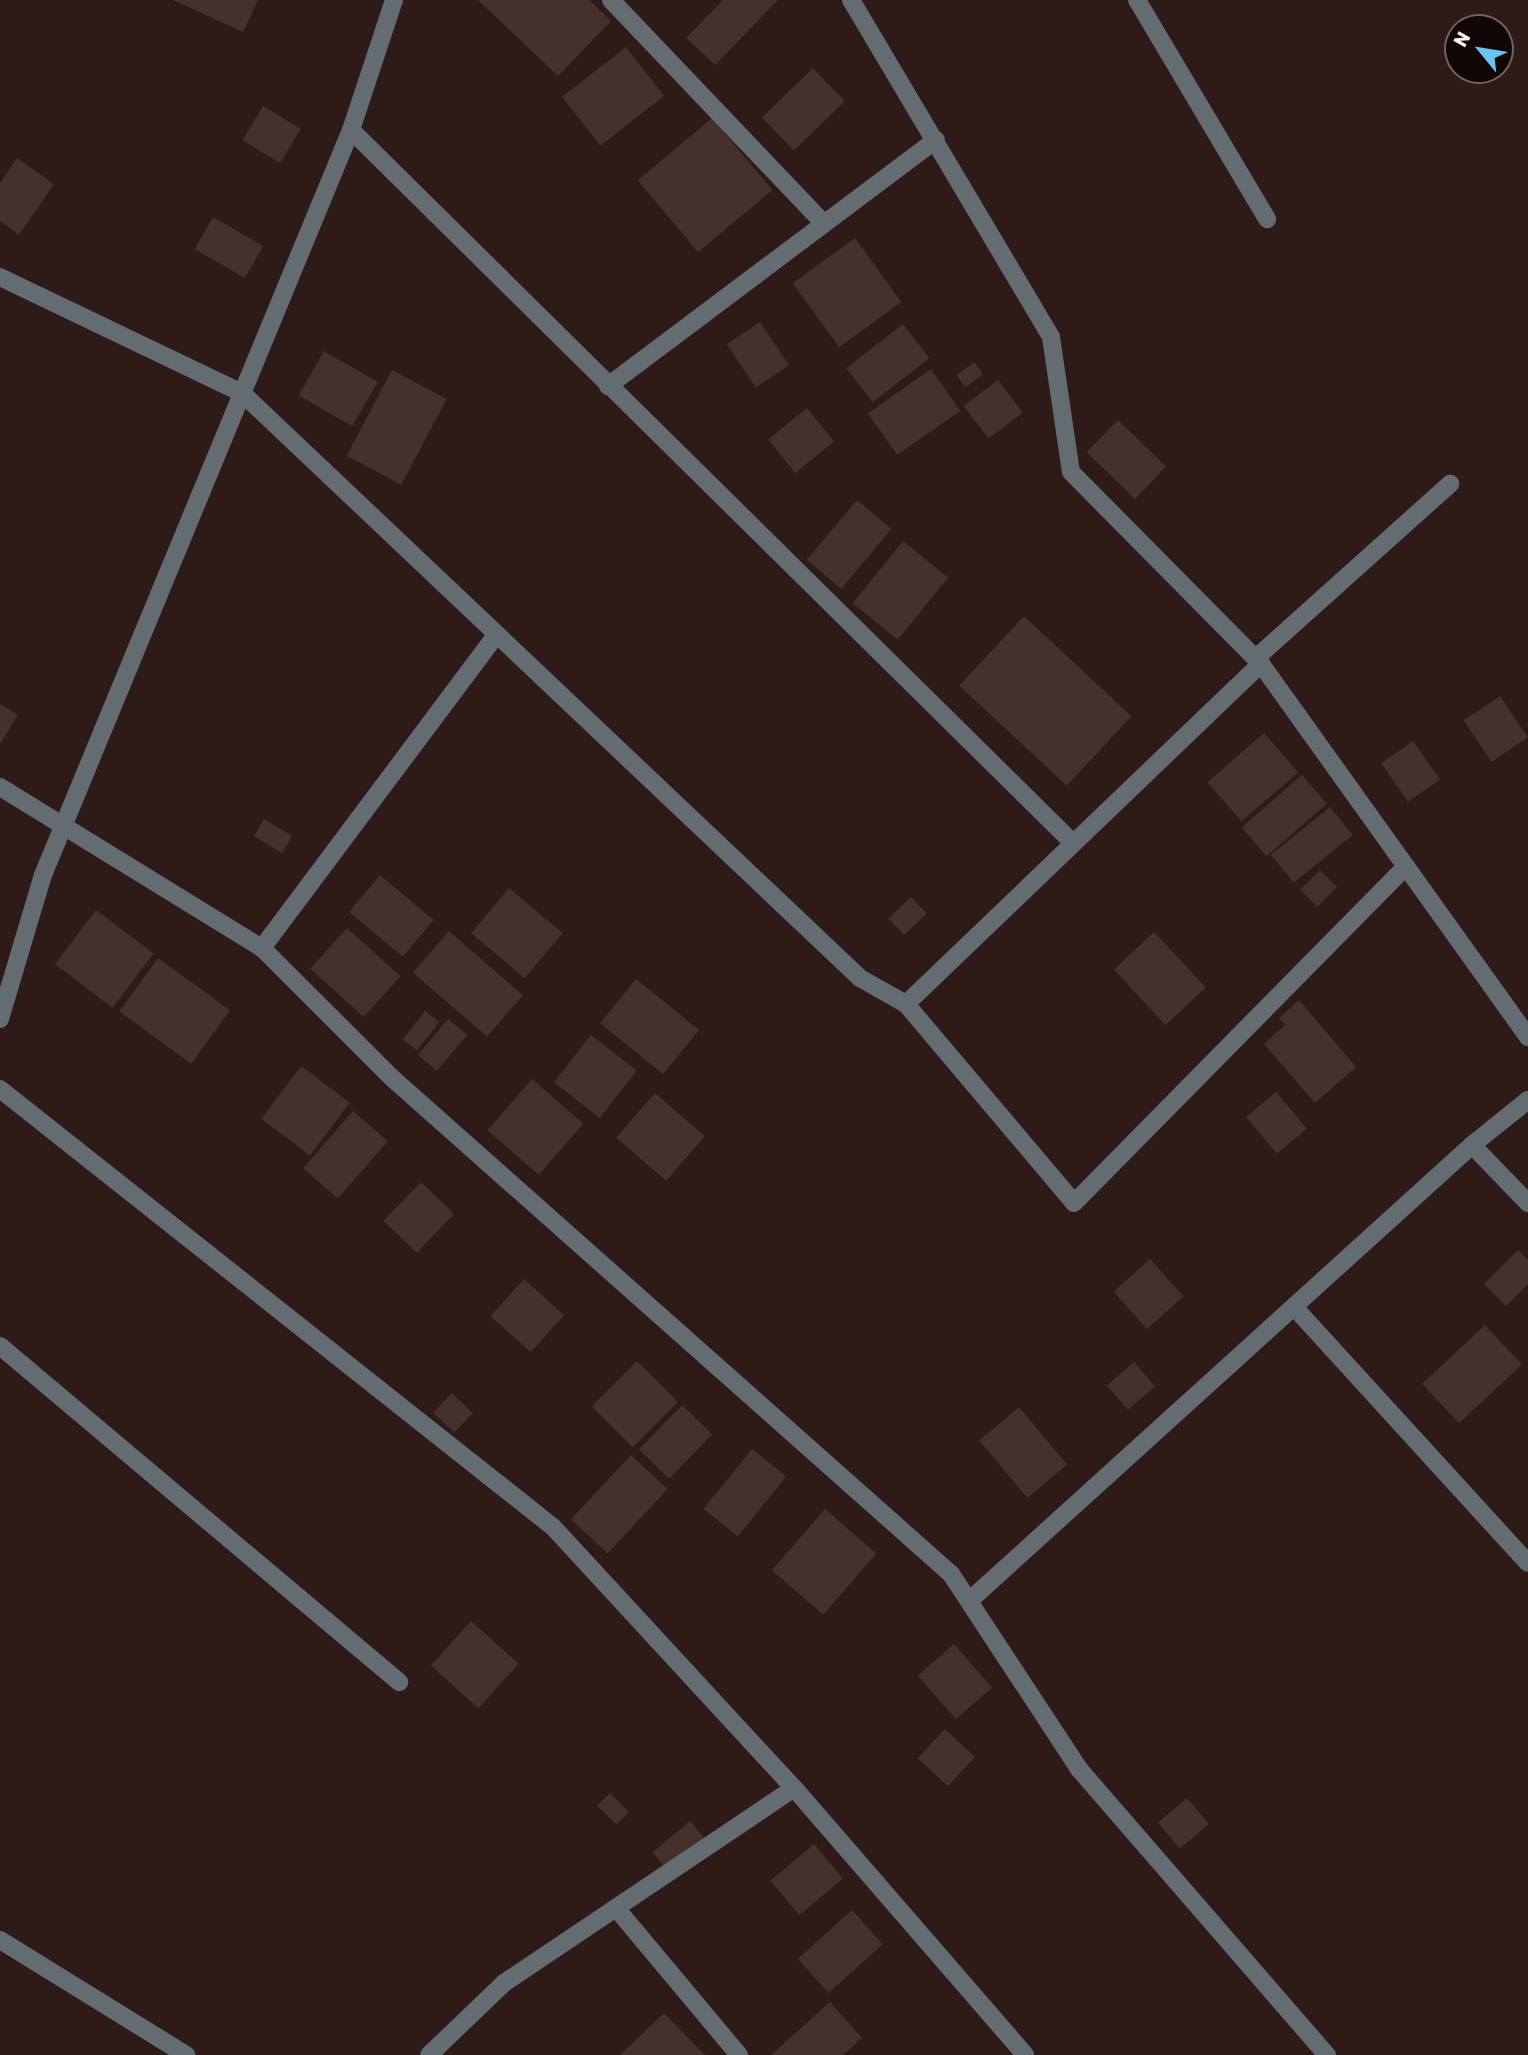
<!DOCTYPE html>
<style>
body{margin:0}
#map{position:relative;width:1528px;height:2055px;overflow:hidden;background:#2e1a16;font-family:Rubik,sans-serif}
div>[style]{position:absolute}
.building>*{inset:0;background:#46302c;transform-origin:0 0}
.minor>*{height:18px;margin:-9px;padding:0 9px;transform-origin:9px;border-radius:9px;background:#626c71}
span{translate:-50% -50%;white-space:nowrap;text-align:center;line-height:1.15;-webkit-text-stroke:7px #100706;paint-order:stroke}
.north{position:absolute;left:1444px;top:14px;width:70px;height:70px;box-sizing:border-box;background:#100706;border:2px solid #6f6362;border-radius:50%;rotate:300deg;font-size:19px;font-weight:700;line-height:28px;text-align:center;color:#fdeeeb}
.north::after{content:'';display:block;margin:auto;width:24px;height:32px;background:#69c4f1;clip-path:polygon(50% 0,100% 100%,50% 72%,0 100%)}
</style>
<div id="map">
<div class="building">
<i style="clip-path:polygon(173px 0,258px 0,243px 32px)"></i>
<i style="clip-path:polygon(478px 0,589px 0,611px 21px,558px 76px)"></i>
<i style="clip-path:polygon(723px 0,778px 0,715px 65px,686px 38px)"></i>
<i style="left:626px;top:47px;width:62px;height:81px;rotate:52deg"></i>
<i style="left:813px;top:68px;width:46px;height:71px;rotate:46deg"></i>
<i style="left:263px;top:106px;width:44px;height:40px;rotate:31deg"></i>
<i style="left:712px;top:118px;width:94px;height:97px;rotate:50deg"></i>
<i style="clip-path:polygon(17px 158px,54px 184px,19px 235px,0 221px,0 183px)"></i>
<i style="left:213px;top:217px;width:58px;height:37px;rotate:30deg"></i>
<i style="left:855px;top:238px;width:79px;height:77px;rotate:54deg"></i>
<i style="left:760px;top:322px;width:52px;height:40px;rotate:56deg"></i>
<i style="left:903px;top:324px;width:43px;height:72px;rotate:52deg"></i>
<i style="left:324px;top:351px;width:62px;height:51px;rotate:30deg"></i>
<i style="left:974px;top:362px;width:15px;height:22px;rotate:53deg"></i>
<i style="left:931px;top:369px;width:51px;height:77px;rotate:55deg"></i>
<i style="left:392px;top:370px;width:62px;height:97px;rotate:28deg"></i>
<i style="left:998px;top:380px;width:41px;height:43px;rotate:53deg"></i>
<i style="left:807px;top:408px;width:43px;height:50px;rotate:51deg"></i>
<i style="left:1118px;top:420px;width:67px;height:45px;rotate:44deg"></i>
<i style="left:857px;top:500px;width:45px;height:78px;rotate:40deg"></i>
<i style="left:903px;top:541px;width:58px;height:80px;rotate:39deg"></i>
<i style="left:1024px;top:616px;width:147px;height:95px;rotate:43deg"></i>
<i style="left:1500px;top:696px;width:50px;height:44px;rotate:56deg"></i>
<i style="clip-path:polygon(0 704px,18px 715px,0 744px)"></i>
<i style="left:1264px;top:733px;width:52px;height:75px;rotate:49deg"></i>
<i style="left:1413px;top:741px;width:47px;height:39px;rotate:55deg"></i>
<i style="left:1302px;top:775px;width:38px;height:80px;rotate:49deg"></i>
<i style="left:1330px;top:807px;width:36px;height:76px;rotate:51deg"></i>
<i style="left:264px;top:819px;width:33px;height:20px;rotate:31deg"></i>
<i style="left:1320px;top:870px;width:24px;height:28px;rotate:45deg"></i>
<i style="left:380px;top:875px;width:70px;height:48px;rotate:40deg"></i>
<i style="left:509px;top:888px;width:70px;height:59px;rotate:40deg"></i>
<i style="left:911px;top:897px;width:23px;height:31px;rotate:47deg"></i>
<i style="left:96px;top:910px;width:72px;height:68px;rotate:37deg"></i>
<i style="left:347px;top:928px;width:72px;height:55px;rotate:42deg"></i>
<i style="left:449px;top:931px;width:98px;height:55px;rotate:41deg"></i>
<i style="left:1154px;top:932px;width:76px;height:55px;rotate:47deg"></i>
<i style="left:158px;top:958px;width:89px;height:66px;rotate:36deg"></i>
<i style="left:636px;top:979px;width:81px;height:57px;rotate:39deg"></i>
<i style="clip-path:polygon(1299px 1000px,1356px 1067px,1315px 1103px,1264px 1044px,1285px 1025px,1279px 1018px)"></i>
<i style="left:425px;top:1011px;width:18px;height:36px;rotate:38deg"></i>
<i style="left:448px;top:1019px;width:25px;height:47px;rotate:40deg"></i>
<i style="left:591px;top:1035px;width:58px;height:60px;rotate:38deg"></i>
<i style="left:301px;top:1066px;width:61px;height:66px;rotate:37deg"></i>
<i style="left:532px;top:1079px;width:68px;height:68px;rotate:41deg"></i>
<i style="left:1276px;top:1092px;width:48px;height:39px;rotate:50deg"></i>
<i style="left:655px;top:1093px;width:66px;height:59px;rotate:41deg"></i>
<i style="left:353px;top:1111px;width:46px;height:76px;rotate:41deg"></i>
<i style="left:421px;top:1182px;width:46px;height:54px;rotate:44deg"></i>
<i style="clip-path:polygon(1518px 1250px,1528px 1260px,1528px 1284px,1506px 1306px,1484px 1284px)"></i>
<i style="left:1150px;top:1259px;width:50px;height:49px;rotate:48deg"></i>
<i style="left:524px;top:1279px;width:54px;height:50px;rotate:42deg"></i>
<i style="left:1485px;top:1325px;width:54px;height:86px;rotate:47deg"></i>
<i style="left:637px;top:1361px;width:58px;height:64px;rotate:45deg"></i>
<i style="left:1134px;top:1362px;width:32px;height:36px;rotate:49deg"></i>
<i style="left:452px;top:1393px;width:29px;height:27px;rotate:44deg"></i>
<i style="left:682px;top:1405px;width:42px;height:62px;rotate:44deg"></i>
<i style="left:1019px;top:1407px;width:75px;height:52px;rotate:50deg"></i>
<i style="left:752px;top:1449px;width:44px;height:77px;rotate:39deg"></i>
<i style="left:631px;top:1455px;width:50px;height:88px;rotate:43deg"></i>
<i style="left:825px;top:1509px;width:68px;height:81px;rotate:41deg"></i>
<i style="left:471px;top:1621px;width:64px;height:60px;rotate:42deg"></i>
<i style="left:954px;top:1644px;width:58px;height:48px;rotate:49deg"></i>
<i style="left:945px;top:1729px;width:41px;height:40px;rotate:43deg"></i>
<i style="left:610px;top:1793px;width:27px;height:18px;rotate:45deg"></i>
<i style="left:1187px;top:1798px;width:34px;height:38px;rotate:50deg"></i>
<i style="left:690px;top:1821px;width:31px;height:49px;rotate:50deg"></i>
<i style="left:814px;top:1844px;width:45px;height:57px;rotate:50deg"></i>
<i style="left:852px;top:1910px;width:46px;height:73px;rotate:48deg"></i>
<i style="clip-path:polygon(830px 2002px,862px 2038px,843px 2055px,771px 2055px)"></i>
<i style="clip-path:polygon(664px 2013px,705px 2055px,620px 2055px)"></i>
</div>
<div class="minor">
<i style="left:611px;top:0;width:309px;rotate:46.4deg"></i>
<i style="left:851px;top:0;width:392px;rotate:59.3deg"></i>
<i style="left:1051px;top:337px;width:136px;rotate:81.6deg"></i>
<i style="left:1071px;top:472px;width:270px;rotate:45.3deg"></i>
<i style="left:1261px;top:664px;width:459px;rotate:54.4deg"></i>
<i style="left:1137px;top:0;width:255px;rotate:59.3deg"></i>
<i style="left:351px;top:130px;width:1013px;rotate:44.64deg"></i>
<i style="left:0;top:277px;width:268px;rotate:25.6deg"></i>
<i style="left:242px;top:393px;width:851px;rotate:43.43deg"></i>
<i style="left:860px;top:978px;width:53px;rotate:29.5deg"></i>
<i style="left:906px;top:1004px;width:260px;rotate:49.8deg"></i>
<i style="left:1074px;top:1203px;width:473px;rotate:-45.4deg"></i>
<i style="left:608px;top:386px;width:410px;rotate:-36.9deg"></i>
<i style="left:1256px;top:658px;width:261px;rotate:-41.9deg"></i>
<i style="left:0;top:787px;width:308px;rotate:31.6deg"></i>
<i style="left:262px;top:948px;width:182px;rotate:45deg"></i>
<i style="left:391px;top:1077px;width:749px;rotate:41.59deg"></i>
<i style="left:951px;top:1574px;width:233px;rotate:56.7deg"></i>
<i style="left:1079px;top:1769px;width:379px;rotate:49.1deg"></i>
<i style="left:262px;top:948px;width:389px;rotate:-53.2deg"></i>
<i style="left:906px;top:1004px;width:492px;rotate:-43.8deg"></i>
<i style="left:0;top:1019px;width:150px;rotate:-73.4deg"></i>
<i style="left:43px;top:875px;width:806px;rotate:-67.54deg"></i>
<i style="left:351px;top:130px;width:137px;rotate:-71.7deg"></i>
<i style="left:0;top:1089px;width:705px;rotate:38.38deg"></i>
<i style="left:553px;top:1527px;width:355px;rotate:47.3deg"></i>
<i style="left:794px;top:1788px;width:353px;rotate:49.1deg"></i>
<i style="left:1472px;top:1145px;width:81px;rotate:46deg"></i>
<i style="left:1295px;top:1308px;width:345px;rotate:47.6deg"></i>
<i style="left:0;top:1346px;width:522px;rotate:40.1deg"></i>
<i style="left:969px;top:1601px;width:679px;rotate:-42.19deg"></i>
<i style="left:1472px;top:1145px;width:72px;rotate:-38.8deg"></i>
<i style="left:616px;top:1908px;width:192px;rotate:50.1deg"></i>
<i style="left:0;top:1940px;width:219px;rotate:31.7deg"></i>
<i style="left:429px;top:2055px;width:104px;rotate:-43.8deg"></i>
<i style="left:504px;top:1983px;width:349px;rotate:-33.9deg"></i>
</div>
<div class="north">N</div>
</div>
